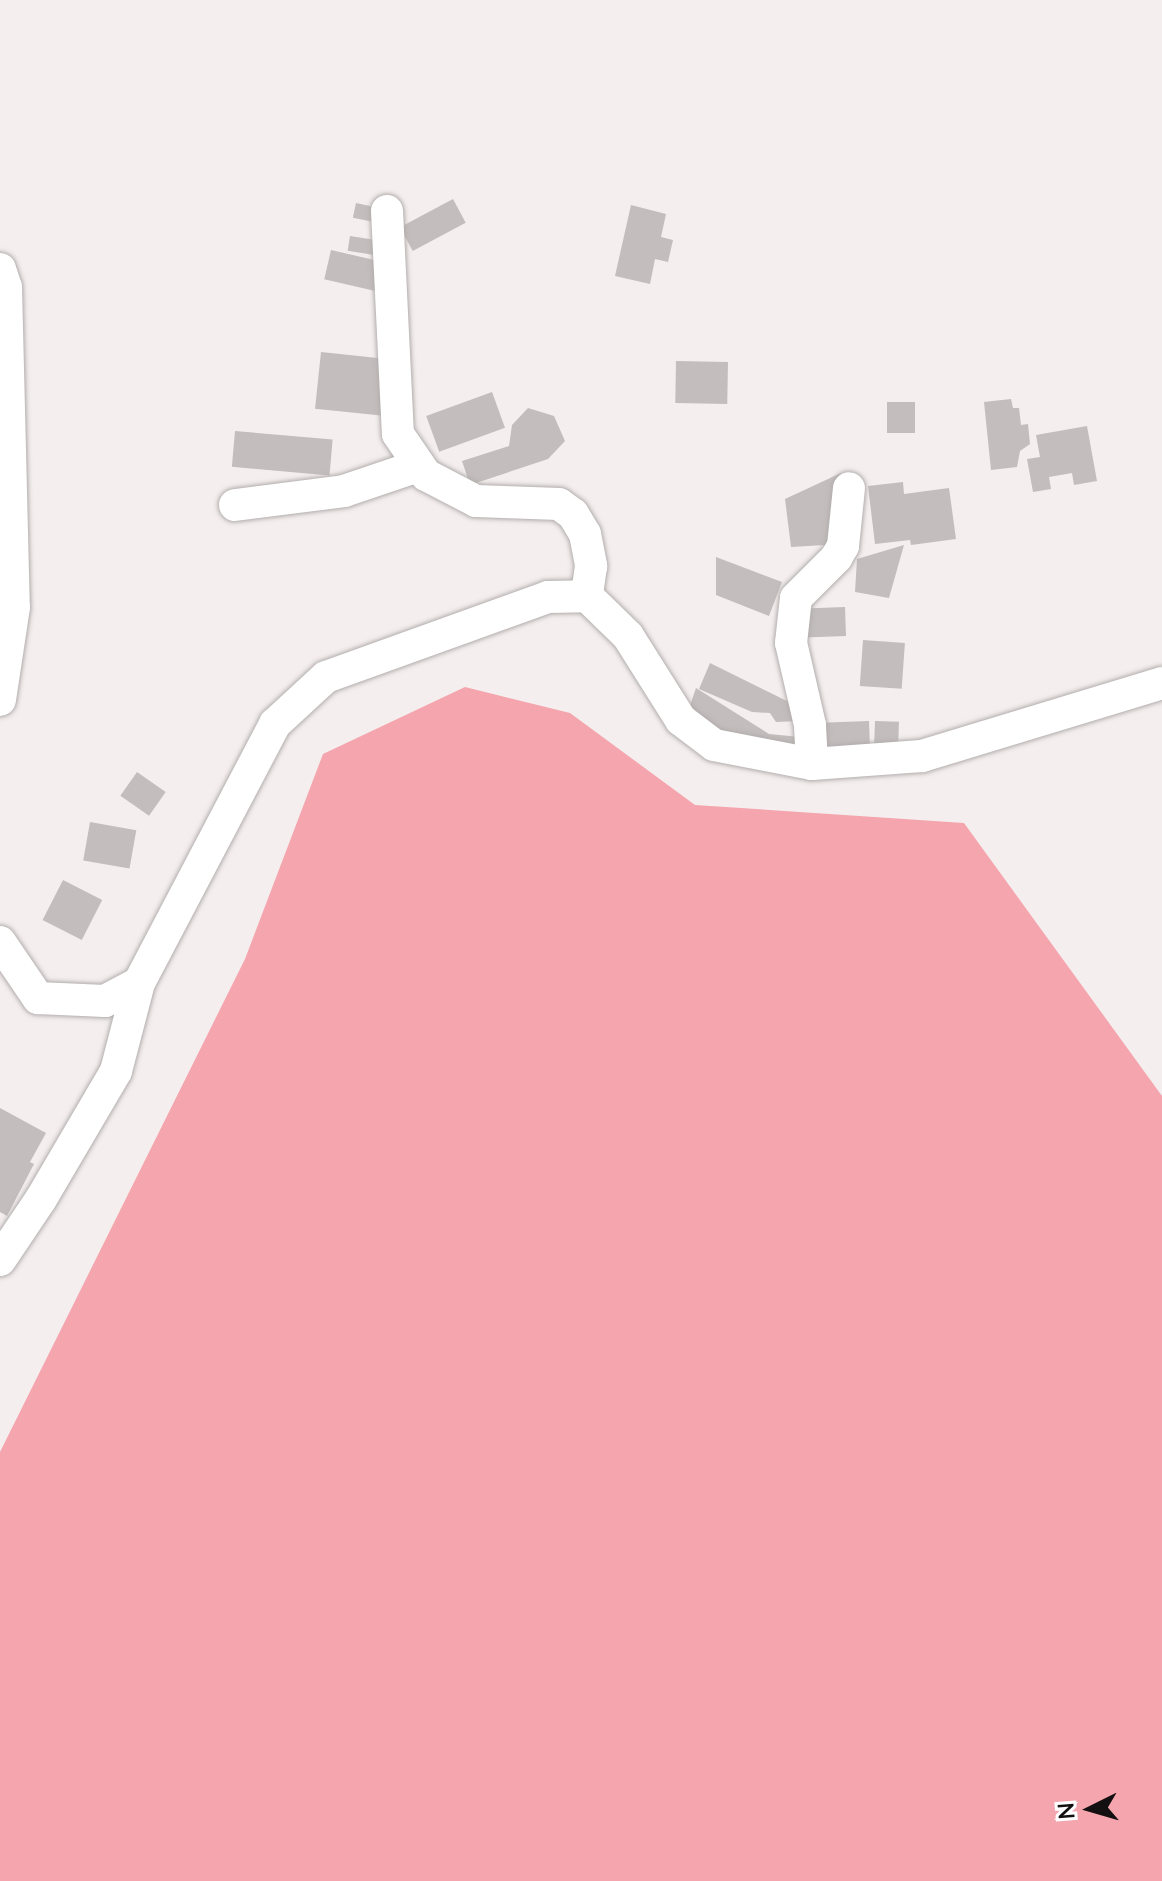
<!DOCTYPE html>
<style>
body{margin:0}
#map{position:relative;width:1162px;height:1881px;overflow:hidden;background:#f4eeee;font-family:Lato,sans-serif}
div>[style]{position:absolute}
.forest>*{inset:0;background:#f5a5ad}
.building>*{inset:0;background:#c3bdbd;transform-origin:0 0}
.roads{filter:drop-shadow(0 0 2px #b3adad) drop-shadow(0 0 2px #b3adad)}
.minor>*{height:32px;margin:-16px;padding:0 16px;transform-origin:16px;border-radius:16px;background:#fff}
span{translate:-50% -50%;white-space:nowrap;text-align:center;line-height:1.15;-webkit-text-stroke:6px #fff;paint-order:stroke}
.north{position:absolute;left:1050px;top:1769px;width:80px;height:80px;-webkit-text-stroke:6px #fff;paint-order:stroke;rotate:265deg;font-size:22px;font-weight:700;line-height:32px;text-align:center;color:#121010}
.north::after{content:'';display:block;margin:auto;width:28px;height:36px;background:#121010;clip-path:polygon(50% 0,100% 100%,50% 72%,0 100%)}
</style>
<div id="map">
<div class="forest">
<i style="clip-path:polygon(465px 687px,570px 713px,695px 805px,964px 823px,1162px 1096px,1162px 1881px,0 1881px,0 1452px,245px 959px,323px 754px)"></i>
</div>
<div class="building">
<i style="left:453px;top:199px;width:27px;height:60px;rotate:62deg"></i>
<i style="left:356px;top:203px;width:19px;height:15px;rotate:12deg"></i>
<i style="clip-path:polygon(631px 205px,666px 214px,661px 237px,673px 240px,668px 262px,655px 259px,650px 284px,615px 276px)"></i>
<i style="left:350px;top:236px;width:37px;height:15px;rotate:9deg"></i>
<i style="left:331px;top:250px;width:59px;height:30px;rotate:13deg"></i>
<i style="left:321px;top:352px;width:71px;height:57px;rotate:6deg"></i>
<i style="left:676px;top:361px;width:52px;height:42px;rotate:1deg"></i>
<i style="left:492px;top:392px;width:38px;height:70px;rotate:70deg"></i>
<i style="clip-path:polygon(1011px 399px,1013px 408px,1019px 408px,1021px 425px,1028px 424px,1030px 444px,1020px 451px,1017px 467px,991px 470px,984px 402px)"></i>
<i style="left:887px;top:402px;width:28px;height:31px"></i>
<i style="clip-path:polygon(528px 408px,554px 416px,565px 441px,548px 459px,470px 485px,462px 461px,509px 446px,512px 425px)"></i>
<i style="clip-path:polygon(1087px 426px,1097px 481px,1074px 485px,1072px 473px,1049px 477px,1051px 489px,1033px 492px,1027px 459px,1040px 457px,1036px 435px)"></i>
<i style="left:235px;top:431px;width:98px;height:36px;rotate:5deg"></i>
<i style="clip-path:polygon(841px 473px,841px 544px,791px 547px,785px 499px)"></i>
<i style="clip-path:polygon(903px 482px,904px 494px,949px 488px,956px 539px,911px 545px,910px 540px,875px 544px,868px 486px)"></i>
<i style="clip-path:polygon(904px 545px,889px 598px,855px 592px,857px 559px)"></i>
<i style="clip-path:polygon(716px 557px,782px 582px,769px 616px,716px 595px)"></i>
<i style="left:845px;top:607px;width:29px;height:48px;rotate:88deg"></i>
<i style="left:863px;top:640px;width:42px;height:46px;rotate:4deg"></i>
<i style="clip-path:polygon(710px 663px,795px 705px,799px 721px,776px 722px,770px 713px,752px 712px,699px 689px)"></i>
<i style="clip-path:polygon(696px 688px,769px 734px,810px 738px,808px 762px,741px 751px,686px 717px)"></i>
<i style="left:869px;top:721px;width:34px;height:55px;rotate:88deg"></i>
<i style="left:875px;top:721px;width:24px;height:36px;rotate:2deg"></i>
<i style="left:137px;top:772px;width:35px;height:29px;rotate:35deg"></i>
<i style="left:90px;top:822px;width:47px;height:39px;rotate:10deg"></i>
<i style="left:63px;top:880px;width:44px;height:45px;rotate:27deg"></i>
<i style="clip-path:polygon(0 1108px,46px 1133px,30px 1162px,34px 1164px,7px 1216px,0 1212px)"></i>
</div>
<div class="roads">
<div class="minor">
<i style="left:387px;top:211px;width:223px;rotate:87.2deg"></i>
<i style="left:398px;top:434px;width:50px;rotate:55.7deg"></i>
<i style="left:426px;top:475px;width:56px;rotate:27.5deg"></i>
<i style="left:476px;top:501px;width:83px;rotate:2.1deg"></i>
<i style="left:559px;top:504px;width:17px;rotate:36deg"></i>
<i style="left:573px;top:514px;width:23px;rotate:59deg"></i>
<i style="left:585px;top:534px;width:33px;rotate:79deg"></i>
<i style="left:591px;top:566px;width:30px;rotate:98deg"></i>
<i style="left:0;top:269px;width:19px;rotate:72deg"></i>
<i style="left:6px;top:287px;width:320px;rotate:88.6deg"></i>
<i style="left:14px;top:607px;width:94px;rotate:98.6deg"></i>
<i style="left:235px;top:505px;width:110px;rotate:-7.3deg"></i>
<i style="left:344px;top:491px;width:78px;rotate:-18.7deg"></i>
<i style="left:812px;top:764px;width:39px;rotate:-93deg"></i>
<i style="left:810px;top:725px;width:84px;rotate:-103deg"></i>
<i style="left:791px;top:643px;width:45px;rotate:-83.7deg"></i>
<i style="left:796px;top:598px;width:57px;rotate:-45deg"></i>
<i style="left:836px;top:558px;width:14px;rotate:-60deg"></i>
<i style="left:843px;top:546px;width:58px;rotate:-84.1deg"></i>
<i style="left:0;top:942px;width:68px;rotate:55.8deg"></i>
<i style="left:38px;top:998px;width:67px;rotate:2.6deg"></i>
<i style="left:105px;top:1001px;width:38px;rotate:-28deg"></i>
<i style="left:139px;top:983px;width:293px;rotate:-62.3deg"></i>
<i style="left:275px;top:724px;width:69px;rotate:-42.7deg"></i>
<i style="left:326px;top:677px;width:236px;rotate:-19.8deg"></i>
<i style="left:548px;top:597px;width:39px;rotate:-1deg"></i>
<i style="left:587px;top:596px;width:57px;rotate:44.3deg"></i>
<i style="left:628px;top:636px;width:99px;rotate:57.8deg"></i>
<i style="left:681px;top:720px;width:41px;rotate:37.1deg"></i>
<i style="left:714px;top:745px;width:100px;rotate:11deg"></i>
<i style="left:812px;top:764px;width:110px;rotate:-4.2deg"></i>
<i style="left:922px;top:756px;width:251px;rotate:-16.9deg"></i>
<i style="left:0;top:1260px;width:73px;rotate:-56.1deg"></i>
<i style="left:41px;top:1199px;width:148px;rotate:-59.6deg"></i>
<i style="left:116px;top:1071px;width:91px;rotate:-75.4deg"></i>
</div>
</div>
<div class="north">N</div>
</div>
